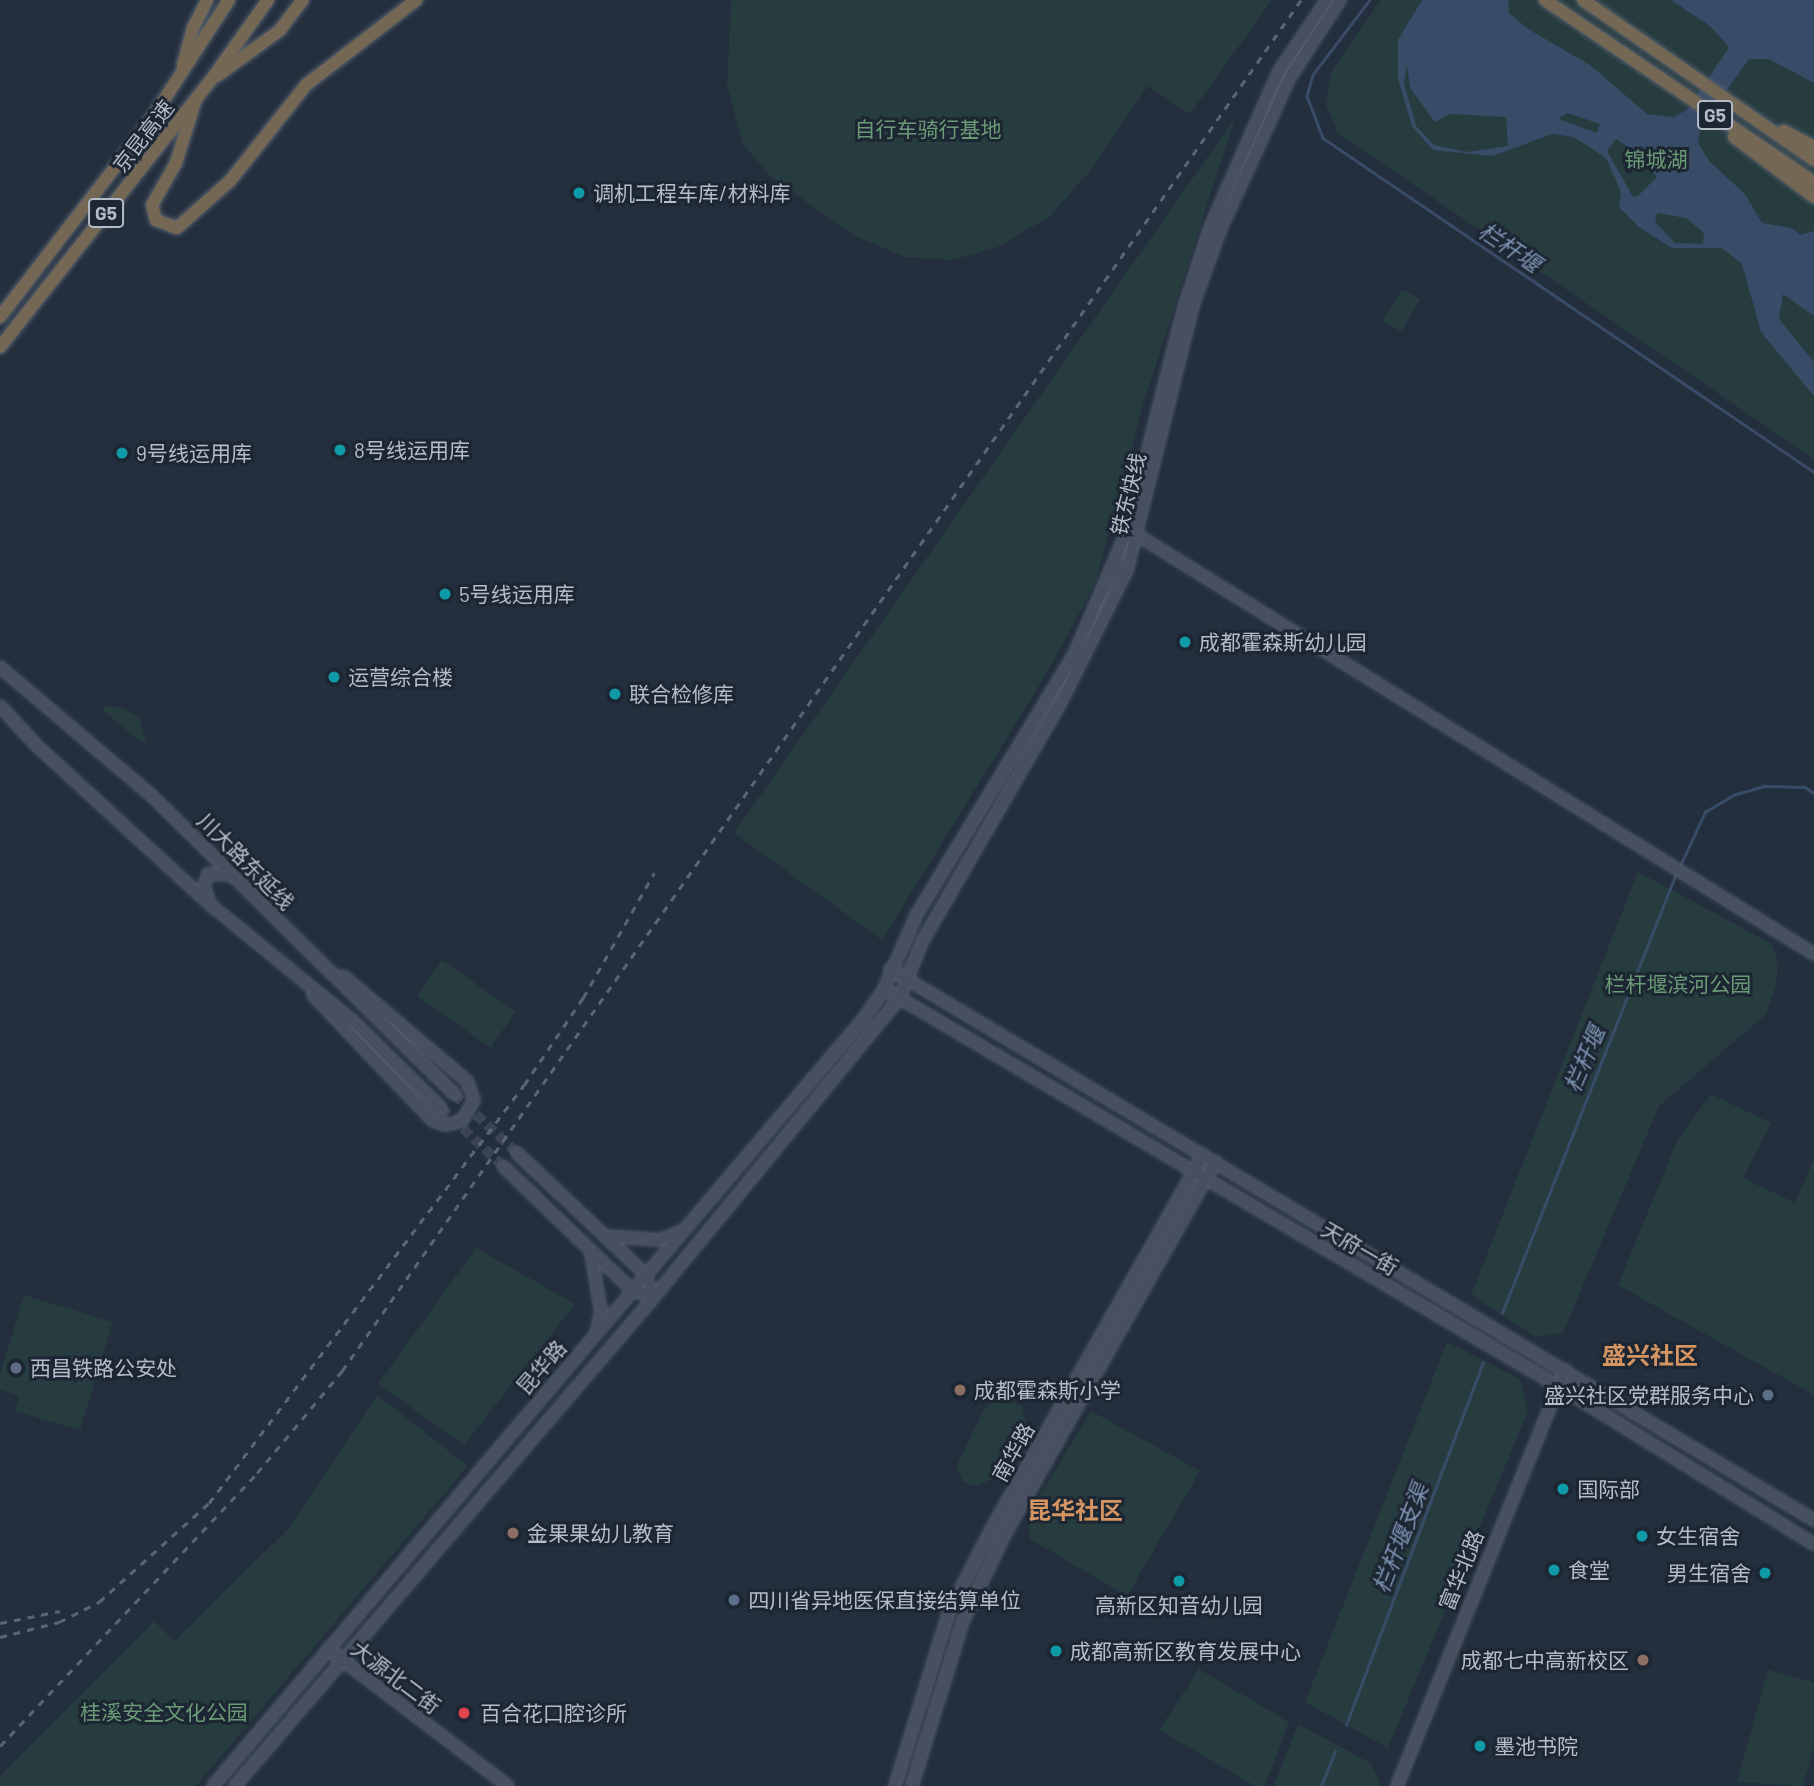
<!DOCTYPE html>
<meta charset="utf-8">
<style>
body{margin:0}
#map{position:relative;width:1814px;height:1786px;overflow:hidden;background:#242f3e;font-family:Barlow,"Noto Sans SC",sans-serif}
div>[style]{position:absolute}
.green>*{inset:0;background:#263c3f;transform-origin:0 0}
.water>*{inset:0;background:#394c67}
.stream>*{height:2.5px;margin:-1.25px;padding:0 1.25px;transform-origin:1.25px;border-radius:1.25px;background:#394c67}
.secondary-tunnel>*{height:10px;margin-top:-5px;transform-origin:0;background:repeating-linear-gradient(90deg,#3a4453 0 10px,transparent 0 15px)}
.roads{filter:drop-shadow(0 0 2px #565f6c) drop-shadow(0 0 2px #565f6c)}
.secondary>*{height:10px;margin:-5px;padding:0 5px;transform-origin:5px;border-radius:5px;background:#465061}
.highway>*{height:12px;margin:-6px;padding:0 6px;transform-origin:6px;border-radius:6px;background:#746855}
.rail>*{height:2.5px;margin-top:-1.25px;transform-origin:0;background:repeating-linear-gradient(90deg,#5a6575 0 7px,transparent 0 14px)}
.dots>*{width:19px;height:19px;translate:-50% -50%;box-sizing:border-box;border:4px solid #1d2633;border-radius:50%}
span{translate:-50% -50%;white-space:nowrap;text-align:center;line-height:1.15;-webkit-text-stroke:6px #1d2633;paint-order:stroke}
.shield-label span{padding:2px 5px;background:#1d2633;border:2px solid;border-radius:5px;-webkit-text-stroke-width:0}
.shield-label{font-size:19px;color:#b4bcc9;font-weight:700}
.park-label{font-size:21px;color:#6b9a76}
.street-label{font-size:21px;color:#b4bcc9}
.poi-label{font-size:21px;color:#b4bcc9}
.left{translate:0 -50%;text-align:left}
.right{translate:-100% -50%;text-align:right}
.water-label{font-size:23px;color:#7c92b1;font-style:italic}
.quarter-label{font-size:24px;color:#d59563;font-weight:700}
</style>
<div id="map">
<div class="green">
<i style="clip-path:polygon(731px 0,1272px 0,1190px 114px,1148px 86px,1090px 171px,1050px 216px,998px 247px,952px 260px,905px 257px,853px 235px,769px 175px,743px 144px,727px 86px)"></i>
<i style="clip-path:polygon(1381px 0,1814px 0,1814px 459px,1338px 133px,1326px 105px,1331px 72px)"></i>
<i style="clip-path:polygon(1235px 118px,1144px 402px,1095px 584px,1047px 673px,882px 940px,734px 833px)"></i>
<i style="left:1402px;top:289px;width:21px;height:37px;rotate:31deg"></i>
<i style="clip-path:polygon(104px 706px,120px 707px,139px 717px,147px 746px,103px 711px)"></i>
<i style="clip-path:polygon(1638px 872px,1772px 944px,1778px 962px,1776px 987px,1766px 1014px,1659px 1106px,1563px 1333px,1536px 1337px,1471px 1295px)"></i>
<i style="left:442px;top:960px;width:90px;height:44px;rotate:35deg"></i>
<i style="clip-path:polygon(1711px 1094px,1771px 1123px,1743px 1178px,1795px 1203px,1814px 1159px,1814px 1395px,1618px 1285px,1677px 1141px)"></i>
<i style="clip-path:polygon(476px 1248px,575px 1304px,464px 1445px,378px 1384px)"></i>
<i style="clip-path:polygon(24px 1295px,113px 1322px,80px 1430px,15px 1411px,19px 1396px,0 1390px,0 1375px)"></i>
<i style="clip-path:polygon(1447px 1342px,1520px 1379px,1528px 1411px,1388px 1748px,1305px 1702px)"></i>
<i style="clip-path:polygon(377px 1395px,468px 1466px,196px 1786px,0 1786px,0 1777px,12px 1764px,154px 1621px,174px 1641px,289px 1528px)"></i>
<i style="clip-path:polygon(997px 1397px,1009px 1398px,1022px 1407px,1026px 1423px,995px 1478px,975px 1486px,963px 1482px,956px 1467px,983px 1411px)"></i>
<i style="clip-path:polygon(1091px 1411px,1200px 1471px,1127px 1596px,1030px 1539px,1028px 1515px)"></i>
<i style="clip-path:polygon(1199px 1669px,1289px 1722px,1265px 1786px,1255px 1786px,1159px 1730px)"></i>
<i style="clip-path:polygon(1768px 1670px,1814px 1683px,1814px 1746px,1803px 1786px,1737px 1782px)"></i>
<i style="clip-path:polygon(1298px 1724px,1372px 1764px,1381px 1786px,1274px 1786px)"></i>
</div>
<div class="water">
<i style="clip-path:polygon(evenodd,1422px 0,1508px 0,1509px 13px,1528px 29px,1590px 65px,1647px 114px,1674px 117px,1688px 109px,1729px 47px,1710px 26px,1671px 0,1814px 0,1814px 83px,1769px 59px,1749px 59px,1701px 126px,1698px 143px,1710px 162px,1745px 194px,1762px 223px,1791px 228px,1801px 235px,1814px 231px,1814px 316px,1783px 294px,1779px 319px,1814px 362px,1814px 396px,1761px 332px,1742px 264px,1722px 248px,1672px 248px,1640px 228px,1619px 207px,1621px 192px,1606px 158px,1574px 137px,1552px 134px,1493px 156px,1433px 150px,1412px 126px,1398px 79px,1398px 40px,1422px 0,1407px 65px,1410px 88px,1435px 122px,1451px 114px,1506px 117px,1508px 146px,1466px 152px,1434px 145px,1416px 126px,1404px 83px,1407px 65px,1422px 0,1567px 113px,1600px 124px,1597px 133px,1559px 119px,1567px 113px,1422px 0,1616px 139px,1637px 153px,1657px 177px,1638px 196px,1633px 197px,1607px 151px,1616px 139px,1422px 0,1657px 213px,1686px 218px,1704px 233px,1703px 244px,1675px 243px,1655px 222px,1657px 213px)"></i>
</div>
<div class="stream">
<i style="left:1370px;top:0;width:94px;rotate:127.2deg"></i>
<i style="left:1313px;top:75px;width:22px;rotate:106deg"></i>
<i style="left:1307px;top:96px;width:45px;rotate:69.1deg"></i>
<i style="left:1323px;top:138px;width:594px;rotate:34.23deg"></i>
<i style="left:1679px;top:868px;width:62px;rotate:-65.1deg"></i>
<i style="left:1705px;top:812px;width:33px;rotate:-31deg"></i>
<i style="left:1733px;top:795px;width:33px;rotate:-16deg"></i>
<i style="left:1765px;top:786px;width:40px;rotate:1.4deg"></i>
<i style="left:1805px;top:787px;width:11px;rotate:34deg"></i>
<i style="left:1502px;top:1313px;width:472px;rotate:-68.4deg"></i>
<i style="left:1346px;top:1725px;width:387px;rotate:-69.3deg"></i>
<i style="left:1321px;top:1786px;width:37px;rotate:-68deg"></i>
</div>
<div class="secondary-tunnel">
<i style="left:454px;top:1094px;width:86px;rotate:43.1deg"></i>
<i style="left:441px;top:1108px;width:86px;rotate:43.1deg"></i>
</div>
<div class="roads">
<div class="secondary">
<i style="left:1134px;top:533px;width:800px;rotate:31.76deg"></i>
<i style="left:0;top:667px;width:198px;rotate:40.3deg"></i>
<i style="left:151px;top:795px;width:426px;rotate:44.6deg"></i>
<i style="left:0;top:706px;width:53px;rotate:47.3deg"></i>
<i style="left:36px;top:745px;width:239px;rotate:42.5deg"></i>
<i style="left:212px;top:906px;width:182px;rotate:39.2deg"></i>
<i style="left:353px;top:1021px;width:124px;rotate:44.7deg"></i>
<i style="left:210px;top:903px;width:17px;rotate:-111deg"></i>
<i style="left:204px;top:887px;width:14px;rotate:-73deg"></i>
<i style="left:208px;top:874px;width:23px;rotate:2deg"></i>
<i style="left:890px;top:969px;width:1076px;rotate:30.81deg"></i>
<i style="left:884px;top:989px;width:782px;rotate:30.5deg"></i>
<i style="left:1558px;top:1386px;width:301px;rotate:31.7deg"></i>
<i style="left:313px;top:995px;width:173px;rotate:46.4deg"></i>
<i style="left:432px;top:1120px;width:14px;rotate:21deg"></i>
<i style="left:445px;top:1125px;width:17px;rotate:-13deg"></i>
<i style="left:462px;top:1121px;width:24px;rotate:-60deg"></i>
<i style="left:474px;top:1100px;width:20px;rotate:-110deg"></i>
<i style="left:467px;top:1081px;width:162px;rotate:-139.7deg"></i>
<i style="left:517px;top:1153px;width:176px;rotate:43.4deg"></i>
<i style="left:645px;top:1274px;width:25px;rotate:69deg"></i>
<i style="left:504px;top:1167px;width:178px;rotate:43.9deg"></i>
<i style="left:632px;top:1290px;width:23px;rotate:18deg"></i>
<i style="left:605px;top:1236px;width:55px;rotate:4.2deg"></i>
<i style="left:660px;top:1240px;width:21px;rotate:-23deg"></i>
<i style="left:591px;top:1253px;width:60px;rotate:80.4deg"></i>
<i style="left:601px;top:1312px;width:19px;rotate:102deg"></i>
<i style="left:328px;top:1649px;width:226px;rotate:37.3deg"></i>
<i style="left:213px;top:1786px;width:1007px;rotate:-49.71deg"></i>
<i style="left:864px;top:1018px;width:35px;rotate:-55deg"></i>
<i style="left:884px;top:989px;width:82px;rotate:-66.3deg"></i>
<i style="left:917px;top:914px;width:303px;rotate:-58.8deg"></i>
<i style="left:1074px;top:655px;width:137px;rotate:-66.8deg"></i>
<i style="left:1128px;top:529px;width:228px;rotate:-75.8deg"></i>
<i style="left:1184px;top:308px;width:84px;rotate:-72deg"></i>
<i style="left:1210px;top:228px;width:169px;rotate:-66.3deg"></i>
<i style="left:1278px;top:73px;width:88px;rotate:-56.1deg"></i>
<i style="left:235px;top:1786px;width:644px;rotate:-49.41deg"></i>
<i style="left:654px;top:1297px;width:388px;rotate:-50.6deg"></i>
<i style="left:900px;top:997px;width:59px;rotate:-68.2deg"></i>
<i style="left:922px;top:942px;width:277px;rotate:-59.9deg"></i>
<i style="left:1061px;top:702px;width:148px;rotate:-63.4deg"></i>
<i style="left:1127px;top:570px;width:273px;rotate:-76deg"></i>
<i style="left:1193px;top:305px;width:80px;rotate:-70.2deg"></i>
<i style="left:1220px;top:230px;width:168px;rotate:-65.4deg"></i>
<i style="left:1290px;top:77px;width:92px;rotate:-57deg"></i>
<i style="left:895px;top:1786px;width:182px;rotate:-72.8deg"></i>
<i style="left:949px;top:1612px;width:94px;rotate:-62.9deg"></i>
<i style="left:992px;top:1528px;width:429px;rotate:-60.5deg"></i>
<i style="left:912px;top:1786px;width:173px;rotate:-72.8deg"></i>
<i style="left:963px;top:1621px;width:94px;rotate:-64.2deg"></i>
<i style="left:1004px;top:1536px;width:430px;rotate:-60.5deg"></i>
<i style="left:1397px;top:1786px;width:449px;rotate:-68deg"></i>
</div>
<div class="highway">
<i style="left:1545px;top:0;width:325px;rotate:34.1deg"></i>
<i style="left:1583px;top:0;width:281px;rotate:34.7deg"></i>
<i style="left:183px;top:65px;width:38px;rotate:-75deg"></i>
<i style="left:193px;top:28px;width:31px;rotate:-63deg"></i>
<i style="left:217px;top:76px;width:78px;rotate:-36.1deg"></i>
<i style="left:280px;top:30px;width:38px;rotate:-53deg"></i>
<i style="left:196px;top:99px;width:67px;rotate:107.4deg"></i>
<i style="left:176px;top:163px;width:48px;rotate:119.7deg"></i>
<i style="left:152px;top:205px;width:16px;rotate:75deg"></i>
<i style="left:156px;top:220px;width:22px;rotate:21deg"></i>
<i style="left:177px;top:228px;width:71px;rotate:-41.6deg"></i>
<i style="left:230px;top:181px;width:124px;rotate:-51.6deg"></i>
<i style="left:307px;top:84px;width:138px;rotate:-37.6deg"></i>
<i style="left:1784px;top:131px;width:34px;rotate:28deg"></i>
<i style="left:1734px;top:137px;width:100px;rotate:36.9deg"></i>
<i style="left:0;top:317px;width:245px;rotate:-52.5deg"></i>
<i style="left:149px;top:123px;width:147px;rotate:-57deg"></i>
<i style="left:0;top:347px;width:340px;rotate:-51.7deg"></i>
<i style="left:211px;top:80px;width:98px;rotate:-54.5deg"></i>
</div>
</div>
<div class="rail">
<i style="left:0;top:1623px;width:61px;rotate:-11.3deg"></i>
<i style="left:0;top:1637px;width:61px;rotate:-14.3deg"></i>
<i style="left:59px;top:1622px;width:45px;rotate:-26.6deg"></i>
<i style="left:99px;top:1602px;width:148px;rotate:-42deg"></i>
<i style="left:209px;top:1503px;width:523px;rotate:-53deg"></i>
<i style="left:524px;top:1085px;width:105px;rotate:-55.9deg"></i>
<i style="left:583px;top:998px;width:144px;rotate:-60.4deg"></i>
<i style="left:0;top:1746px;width:375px;rotate:-46.7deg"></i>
<i style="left:257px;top:1473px;width:133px;rotate:-50.2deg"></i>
<i style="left:342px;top:1371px;width:1673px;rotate:-55.03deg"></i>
</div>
<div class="dots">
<i style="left:579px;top:193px;background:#0f9aa8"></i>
<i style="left:340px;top:450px;background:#0f9aa8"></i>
<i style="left:122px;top:453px;background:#0f9aa8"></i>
<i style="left:445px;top:594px;background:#0f9aa8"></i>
<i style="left:1185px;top:642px;background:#0f9aa8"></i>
<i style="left:334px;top:677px;background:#0f9aa8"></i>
<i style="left:615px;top:694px;background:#0f9aa8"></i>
<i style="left:16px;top:1368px;background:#5c6f8a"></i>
<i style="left:960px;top:1390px;background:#8d6e63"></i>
<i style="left:1768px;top:1395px;background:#5c6f8a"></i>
<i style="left:1563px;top:1489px;background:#0f9aa8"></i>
<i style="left:513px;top:1533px;background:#8d6e63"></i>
<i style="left:1642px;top:1536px;background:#0f9aa8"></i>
<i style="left:1554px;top:1570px;background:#0f9aa8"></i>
<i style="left:1765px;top:1573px;background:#0f9aa8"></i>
<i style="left:1179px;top:1581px;background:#0f9aa8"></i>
<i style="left:734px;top:1600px;background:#5c6f8a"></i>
<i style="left:1056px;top:1651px;background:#0f9aa8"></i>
<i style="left:1643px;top:1660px;background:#8d6e63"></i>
<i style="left:464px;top:1713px;background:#e0444e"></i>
<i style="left:1480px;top:1746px;background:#0f9aa8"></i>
</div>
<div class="shield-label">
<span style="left:1715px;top:115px">G5</span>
<span style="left:106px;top:213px">G5</span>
</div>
<div class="park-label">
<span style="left:928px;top:129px">自行车骑行基地</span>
<span style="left:1656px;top:159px">锦城湖</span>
<span style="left:1678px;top:984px">栏杆堰滨河公园</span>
<span style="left:164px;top:1712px">桂溪安全文化公园</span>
</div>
<div class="street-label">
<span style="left:143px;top:136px;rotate:-52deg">京昆高速</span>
<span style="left:1128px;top:494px;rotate:-76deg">铁东快线</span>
<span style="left:246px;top:861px;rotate:45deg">川大路东延线</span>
<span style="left:1360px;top:1248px;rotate:30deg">天府一街</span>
<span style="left:541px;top:1367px;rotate:-49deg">昆华路</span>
<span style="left:1013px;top:1452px;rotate:-61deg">南华路</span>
<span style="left:1461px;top:1570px;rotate:-68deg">富华北路</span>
<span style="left:396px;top:1677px;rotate:37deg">大源北二街</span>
</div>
<div class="poi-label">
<span class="left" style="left:593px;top:193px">调机工程车库/材料库</span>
<span class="left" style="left:354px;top:450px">8号线运用库</span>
<span class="left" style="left:136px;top:453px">9号线运用库</span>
<span class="left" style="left:459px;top:594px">5号线运用库</span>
<span class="left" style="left:1199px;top:642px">成都霍森斯幼儿园</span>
<span class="left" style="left:348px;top:677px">运营综合楼</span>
<span class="left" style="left:629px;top:694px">联合检修库</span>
<span class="left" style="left:30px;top:1368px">西昌铁路公安处</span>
<span class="left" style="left:974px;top:1390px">成都霍森斯小学</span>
<span class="right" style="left:1754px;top:1395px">盛兴社区党群服务中心</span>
<span class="left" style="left:1577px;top:1489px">国际部</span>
<span class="left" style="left:527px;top:1533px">金果果幼儿教育</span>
<span class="left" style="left:1656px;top:1536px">女生宿舍</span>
<span class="left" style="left:1568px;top:1570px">食堂</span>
<span class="right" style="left:1751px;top:1573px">男生宿舍</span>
<span class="left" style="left:748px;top:1600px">四川省异地医保直接结算单位</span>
<span style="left:1179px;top:1605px">高新区知音幼儿园</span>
<span class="left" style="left:1070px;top:1651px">成都高新区教育发展中心</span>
<span class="right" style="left:1629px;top:1660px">成都七中高新校区</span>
<span class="left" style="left:480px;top:1713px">百合花口腔诊所</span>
<span class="left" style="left:1494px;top:1746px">墨池书院</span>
</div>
<div class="water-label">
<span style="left:1510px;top:247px;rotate:34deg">栏杆堰</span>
<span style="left:1584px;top:1059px;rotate:-67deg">栏杆堰</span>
<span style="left:1400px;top:1538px;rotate:-69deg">栏杆堰支渠</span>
</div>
<div class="quarter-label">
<span style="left:1650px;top:1355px">盛兴社区</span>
<span style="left:1075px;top:1510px">昆华社区</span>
</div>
</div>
